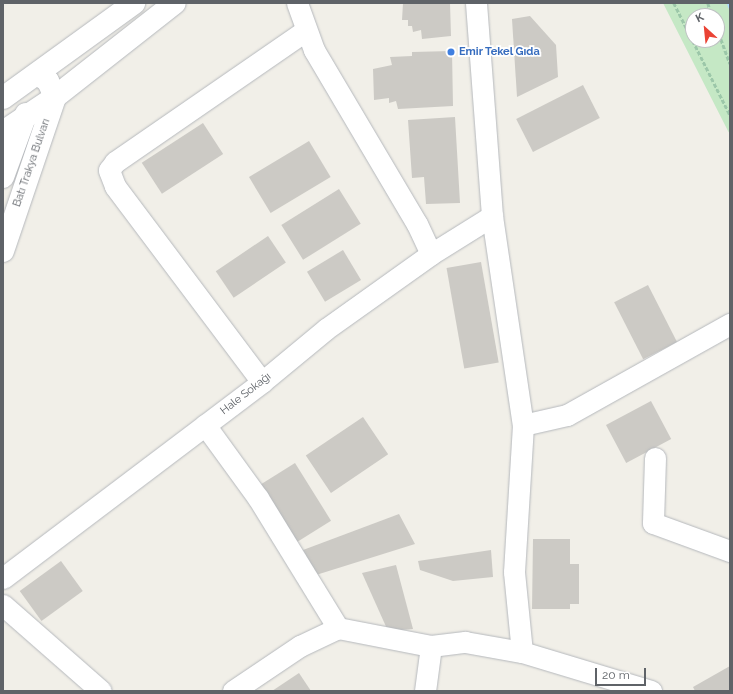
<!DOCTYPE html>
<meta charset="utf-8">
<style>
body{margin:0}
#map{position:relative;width:733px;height:694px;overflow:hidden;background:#f1efe8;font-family:Raleway,sans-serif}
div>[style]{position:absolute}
.green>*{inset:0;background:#c5e8c5}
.stream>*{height:5px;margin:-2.5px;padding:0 2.5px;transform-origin:2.5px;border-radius:2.5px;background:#aadaff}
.building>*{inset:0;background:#cccac5;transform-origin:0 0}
.path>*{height:2.5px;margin-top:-1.25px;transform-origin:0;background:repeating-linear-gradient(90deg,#9cc7a9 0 4px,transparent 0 6px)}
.roads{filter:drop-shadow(0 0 1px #b5b8bc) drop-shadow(0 0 1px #b5b8bc)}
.minor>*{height:21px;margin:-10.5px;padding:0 10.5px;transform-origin:10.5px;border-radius:10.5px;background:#fff}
.secondary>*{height:22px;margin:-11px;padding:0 11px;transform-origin:11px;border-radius:11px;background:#fff}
.dots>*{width:11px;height:11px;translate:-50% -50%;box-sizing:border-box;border:2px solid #fff;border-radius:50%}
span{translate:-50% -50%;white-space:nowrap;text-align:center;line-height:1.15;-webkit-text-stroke:3.5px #fff;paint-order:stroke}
.shop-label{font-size:11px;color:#366cbe;font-weight:700}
.left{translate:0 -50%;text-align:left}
.street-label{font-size:11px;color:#5f6368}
.frame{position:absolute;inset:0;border:4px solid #5f6368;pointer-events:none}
.north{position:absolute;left:685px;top:8px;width:40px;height:40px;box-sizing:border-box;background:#fff;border:1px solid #bfc1c3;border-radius:50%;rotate:333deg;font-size:11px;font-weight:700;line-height:16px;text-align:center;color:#5f6368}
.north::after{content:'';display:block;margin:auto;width:14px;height:18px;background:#ea4335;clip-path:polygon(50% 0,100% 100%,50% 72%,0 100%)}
.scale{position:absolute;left:595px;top:668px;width:51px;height:18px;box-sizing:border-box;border:2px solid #5f6368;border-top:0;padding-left:5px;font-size:12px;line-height:14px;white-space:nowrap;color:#5f6368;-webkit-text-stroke:3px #fff;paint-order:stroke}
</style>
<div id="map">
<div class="green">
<i style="clip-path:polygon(evenodd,663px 3px,730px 3px,730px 134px,728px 131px,663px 3px,693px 16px,717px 16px,717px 40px,693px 40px,693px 16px)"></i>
</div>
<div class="stream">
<i style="left:729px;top:3px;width:3px;rotate:72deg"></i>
</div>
<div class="building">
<i style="clip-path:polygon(403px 3px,450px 3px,451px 36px,422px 39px,421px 30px,413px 32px,412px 26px,408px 26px,408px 20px,402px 20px)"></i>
<i style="clip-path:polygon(530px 16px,556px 45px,558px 77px,517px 97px,512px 19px)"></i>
<i style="clip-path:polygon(452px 51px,453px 106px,398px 109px,396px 101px,389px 103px,389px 98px,374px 100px,373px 69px,392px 65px,390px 57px,412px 56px,412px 52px)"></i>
<i style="left:583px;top:85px;width:37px;height:75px;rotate:63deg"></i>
<i style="clip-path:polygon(455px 117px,460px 203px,426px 204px,424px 177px,412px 178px,408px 120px)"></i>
<i style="left:203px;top:123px;width:37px;height:73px;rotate:57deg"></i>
<i style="left:309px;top:141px;width:42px;height:70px;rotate:59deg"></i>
<i style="left:339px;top:189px;width:41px;height:68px;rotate:58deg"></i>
<i style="left:268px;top:236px;width:32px;height:63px;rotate:56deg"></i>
<i style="left:343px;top:250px;width:35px;height:42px;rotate:59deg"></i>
<i style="left:481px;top:262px;width:102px;height:35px;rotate:80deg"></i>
<i style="left:648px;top:285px;width:64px;height:38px;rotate:63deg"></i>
<i style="left:651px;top:401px;width:43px;height:51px;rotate:62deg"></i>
<i style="left:363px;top:417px;width:45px;height:69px;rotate:56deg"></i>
<i style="left:295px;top:463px;width:68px;height:41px;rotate:58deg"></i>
<i style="clip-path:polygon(399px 514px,415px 544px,316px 575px,303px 550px)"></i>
<i style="clip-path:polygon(533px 539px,570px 539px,570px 564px,579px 564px,579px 604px,570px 604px,570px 609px,532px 609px)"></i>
<i style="clip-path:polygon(491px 550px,493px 577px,453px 581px,420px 570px,418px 561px)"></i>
<i style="left:61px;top:561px;width:37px;height:51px;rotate:54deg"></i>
<i style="clip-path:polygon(396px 565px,413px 629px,388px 631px,362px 573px)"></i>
<i style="clip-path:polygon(730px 666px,730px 691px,695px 691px,693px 687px)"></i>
<i style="clip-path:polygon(299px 673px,311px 691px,272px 691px)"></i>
</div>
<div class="path">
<i style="left:674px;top:3px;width:125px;rotate:63.4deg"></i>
<i style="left:708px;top:3px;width:14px;rotate:73deg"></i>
<i style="left:717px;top:28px;width:38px;rotate:70deg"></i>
</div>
<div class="roads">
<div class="minor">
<i style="left:297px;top:3px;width:50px;rotate:70.1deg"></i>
<i style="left:314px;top:50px;width:202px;rotate:59.4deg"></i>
<i style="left:417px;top:224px;width:33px;rotate:65deg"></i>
<i style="left:476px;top:3px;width:214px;rotate:85.7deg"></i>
<i style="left:492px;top:216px;width:211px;rotate:81.6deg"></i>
<i style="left:523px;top:425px;width:147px;rotate:93.5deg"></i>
<i style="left:514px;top:572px;width:80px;rotate:84.3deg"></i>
<i style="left:262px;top:382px;width:245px;rotate:-126.9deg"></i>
<i style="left:115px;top:186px;width:17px;rotate:-111deg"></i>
<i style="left:109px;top:170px;width:10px;rotate:-53deg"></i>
<i style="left:115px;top:162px;width:232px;rotate:-34.6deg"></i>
<i style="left:205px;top:425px;width:90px;rotate:54deg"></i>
<i style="left:258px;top:498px;width:153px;rotate:58.4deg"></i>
<i style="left:338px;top:628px;width:95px;rotate:11deg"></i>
<i style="left:431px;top:646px;width:34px;rotate:-7deg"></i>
<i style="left:465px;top:642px;width:58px;rotate:10deg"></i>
<i style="left:522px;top:652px;width:135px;rotate:16.8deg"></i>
<i style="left:523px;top:425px;width:45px;rotate:-12.8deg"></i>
<i style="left:567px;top:415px;width:187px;rotate:-29.2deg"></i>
<i style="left:655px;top:458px;width:65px;rotate:91.8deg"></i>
<i style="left:653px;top:523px;width:82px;rotate:20deg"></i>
<i style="left:3px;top:578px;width:325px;rotate:-37.1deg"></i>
<i style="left:262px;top:382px;width:83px;rotate:-39.6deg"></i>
<i style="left:326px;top:329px;width:129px;rotate:-35.5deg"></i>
<i style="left:431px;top:254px;width:72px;rotate:-31.9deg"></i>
<i style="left:3px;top:605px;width:130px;rotate:41.3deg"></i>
<i style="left:233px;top:691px;width:81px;rotate:-33.9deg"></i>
<i style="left:300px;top:646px;width:42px;rotate:-25.3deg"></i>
<i style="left:425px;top:691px;width:45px;rotate:-82.4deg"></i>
</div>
<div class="secondary">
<i style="left:3px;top:98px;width:162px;rotate:-35.9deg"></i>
<i style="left:3px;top:132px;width:63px;rotate:-33.9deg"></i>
<i style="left:55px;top:97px;width:152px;rotate:-38.1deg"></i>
<i style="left:3px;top:177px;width:67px;rotate:-69.9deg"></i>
<i style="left:3px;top:251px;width:163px;rotate:-71.3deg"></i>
<i style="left:55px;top:97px;width:17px;rotate:-114deg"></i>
<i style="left:48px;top:81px;width:13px;rotate:-148deg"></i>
</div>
</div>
<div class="dots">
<i style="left:451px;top:52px;background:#3f7fe0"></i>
</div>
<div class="shop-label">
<span class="left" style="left:459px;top:52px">Emir Tekel Gıda</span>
</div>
<div class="street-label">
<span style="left:32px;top:163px;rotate:-71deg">Batı Trakya Bulvarı</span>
<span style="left:246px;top:394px;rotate:-38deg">Hale Sokağı</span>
</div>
<div class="frame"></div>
<div class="north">K</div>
<div class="scale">20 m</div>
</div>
